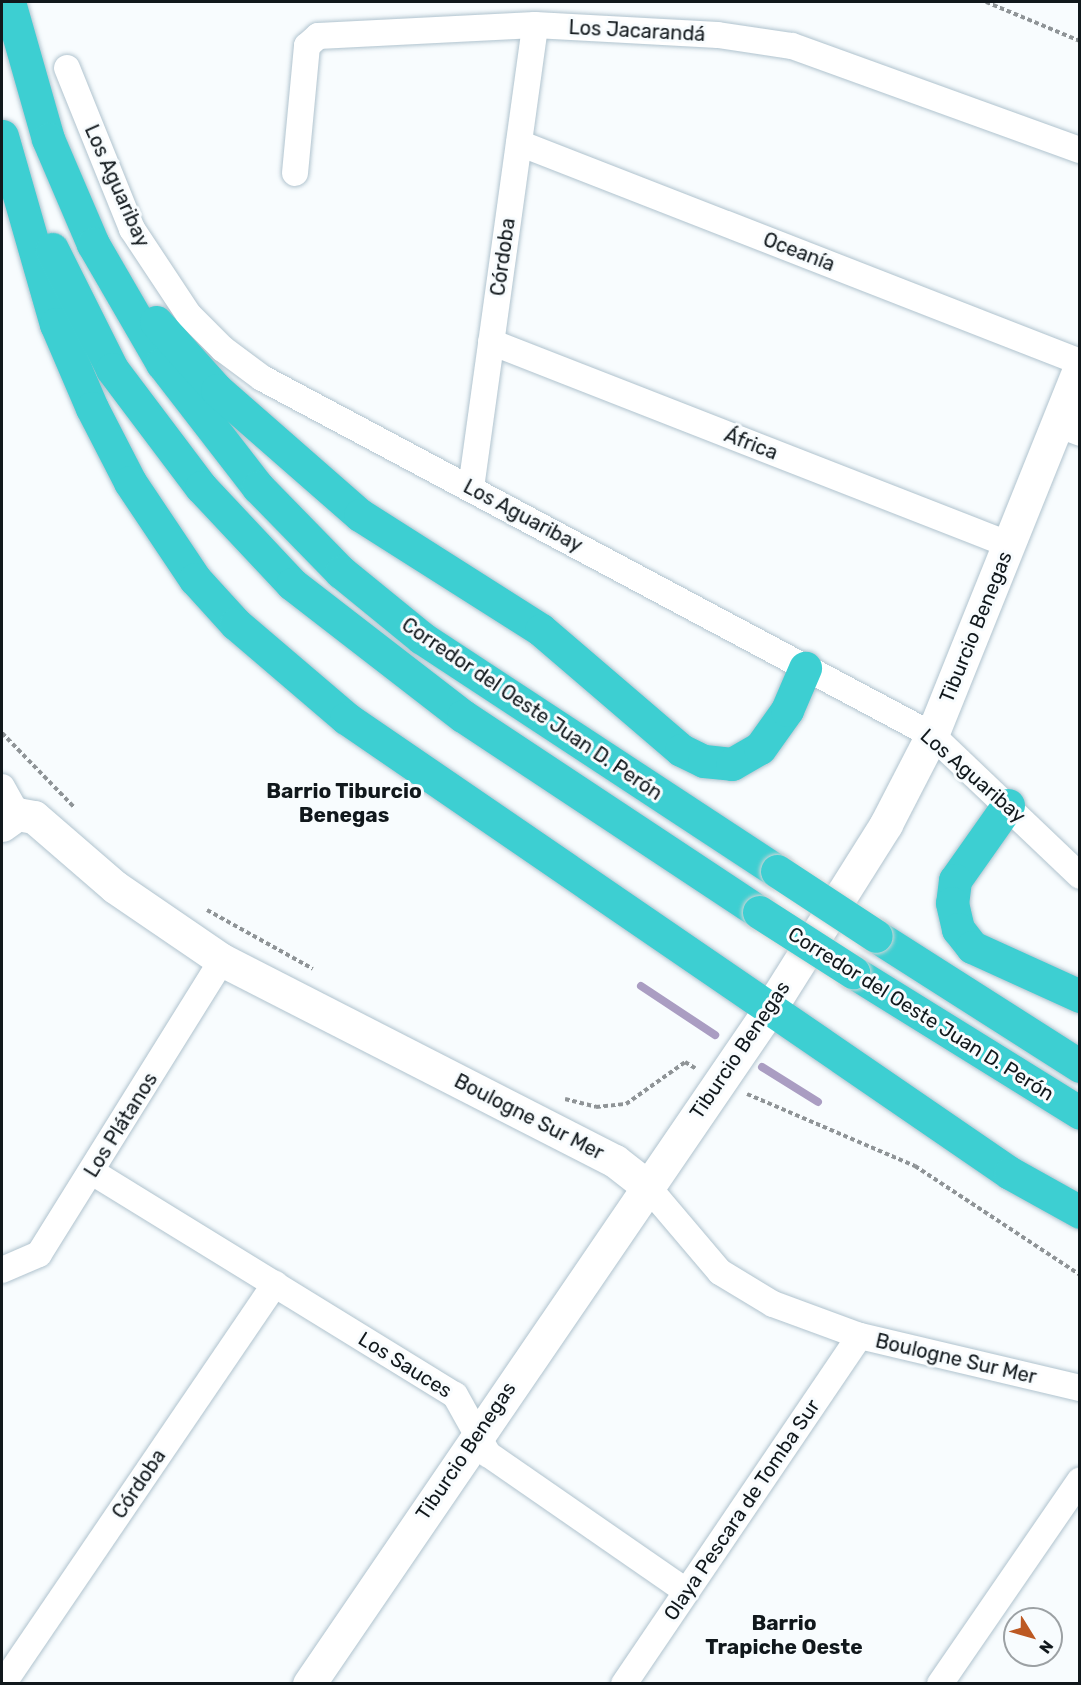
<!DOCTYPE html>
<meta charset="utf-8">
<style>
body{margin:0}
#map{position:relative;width:1081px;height:1685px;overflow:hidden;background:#f8fcfe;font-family:Rubik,sans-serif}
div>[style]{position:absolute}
.stream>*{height:8px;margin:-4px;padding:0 4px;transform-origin:4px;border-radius:4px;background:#aa9dc2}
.path>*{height:4px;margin-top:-2px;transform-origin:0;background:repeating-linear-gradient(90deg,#8f9497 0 4.5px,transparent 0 7.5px)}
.roads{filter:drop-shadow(0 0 2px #b0c3ce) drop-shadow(0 0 2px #b0c3ce)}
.street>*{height:26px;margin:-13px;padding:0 13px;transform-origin:13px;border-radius:13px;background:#fff}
.secondary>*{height:33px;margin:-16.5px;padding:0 16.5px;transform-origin:16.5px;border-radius:16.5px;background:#fff}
.highway>*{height:33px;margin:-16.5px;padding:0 16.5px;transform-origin:16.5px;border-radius:16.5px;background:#3dcfd2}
.bridges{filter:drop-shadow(0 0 2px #d4d5d6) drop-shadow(0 0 2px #d4d5d6)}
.highway-bridge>*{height:33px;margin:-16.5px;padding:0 16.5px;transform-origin:16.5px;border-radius:16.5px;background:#3dcfd2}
span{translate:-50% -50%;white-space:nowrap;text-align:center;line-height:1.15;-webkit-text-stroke:6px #f8fcfe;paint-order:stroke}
.street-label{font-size:20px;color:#11181c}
.neighbourhood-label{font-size:21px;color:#11181c;font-weight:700}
.frame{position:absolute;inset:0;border:3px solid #11181c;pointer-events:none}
.north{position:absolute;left:1003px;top:1607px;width:60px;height:60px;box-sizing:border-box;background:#f8fcfe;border:2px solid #9ca1a4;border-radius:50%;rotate:127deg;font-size:16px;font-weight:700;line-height:24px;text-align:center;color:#11181c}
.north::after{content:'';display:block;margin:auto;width:21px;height:27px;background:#bc5923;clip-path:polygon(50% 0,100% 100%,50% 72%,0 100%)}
</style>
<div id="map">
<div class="stream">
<i style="left:641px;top:986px;width:89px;rotate:33.5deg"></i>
<i style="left:762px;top:1067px;width:66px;rotate:32deg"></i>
</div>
<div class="path">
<i style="left:986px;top:2px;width:102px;rotate:22.5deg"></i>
<i style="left:2px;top:733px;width:103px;rotate:45.8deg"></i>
<i style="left:207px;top:910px;width:121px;rotate:29.1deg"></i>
<i style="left:747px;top:1094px;width:183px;rotate:23.2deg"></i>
<i style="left:915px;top:1166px;width:198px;rotate:33.4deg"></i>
<i style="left:565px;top:1099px;width:32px;rotate:14deg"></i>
<i style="left:596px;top:1107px;width:30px;rotate:-6deg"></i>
<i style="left:626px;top:1104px;width:72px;rotate:-35.4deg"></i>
<i style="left:685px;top:1062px;width:12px;rotate:31deg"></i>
</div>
<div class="roads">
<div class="street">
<i style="left:67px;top:68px;width:174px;rotate:68deg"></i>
<i style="left:132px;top:229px;width:103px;rotate:56.5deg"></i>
<i style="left:189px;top:315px;width:48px;rotate:45deg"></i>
<i style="left:223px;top:349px;width:49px;rotate:36.6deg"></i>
<i style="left:262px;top:378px;width:759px;rotate:28.05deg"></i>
<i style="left:932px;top:735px;width:204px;rotate:43.6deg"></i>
<i style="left:519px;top:143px;width:602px;rotate:21.32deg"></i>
<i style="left:295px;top:173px;width:128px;rotate:-84.6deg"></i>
<i style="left:307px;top:46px;width:15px;rotate:-42deg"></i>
<i style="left:318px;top:36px;width:217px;rotate:-2.9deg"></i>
<i style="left:535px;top:25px;width:183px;rotate:3.1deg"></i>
<i style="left:718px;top:35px;width:75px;rotate:8.5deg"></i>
<i style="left:792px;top:46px;width:306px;rotate:19.9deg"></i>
<i style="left:491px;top:342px;width:557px;rotate:21.36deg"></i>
<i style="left:1057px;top:424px;width:25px;rotate:21deg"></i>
<i style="left:471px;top:488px;width:467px;rotate:-82.1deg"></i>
<i style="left:2px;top:787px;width:31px;rotate:61deg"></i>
<i style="left:92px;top:1172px;width:426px;rotate:31.6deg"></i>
<i style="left:455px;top:1395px;width:68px;rotate:60.8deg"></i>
<i style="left:488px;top:1454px;width:241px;rotate:34.7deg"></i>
<i style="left:647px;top:1186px;width:113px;rotate:49.7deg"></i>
<i style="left:720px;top:1272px;width:62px;rotate:31.1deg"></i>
<i style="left:773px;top:1304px;width:93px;rotate:20.2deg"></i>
<i style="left:860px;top:1336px;width:226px;rotate:13.3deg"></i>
<i style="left:2px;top:1270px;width:40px;rotate:-23.4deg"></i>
<i style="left:39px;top:1254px;width:346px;rotate:-58.1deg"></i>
<i style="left:3px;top:1684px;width:484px;rotate:-55.8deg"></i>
<i style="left:624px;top:1684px;width:420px;rotate:-55.9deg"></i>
<i style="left:940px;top:1684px;width:247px;rotate:-55.5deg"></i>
</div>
<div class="secondary">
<i style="left:2px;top:825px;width:19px;rotate:-36deg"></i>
<i style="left:17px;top:814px;width:17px;rotate:10deg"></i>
<i style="left:34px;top:817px;width:107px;rotate:40.8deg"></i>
<i style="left:115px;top:887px;width:130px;rotate:34.3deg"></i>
<i style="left:222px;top:960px;width:441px;rotate:27.1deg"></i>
<i style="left:615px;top:1161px;width:41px;rotate:38deg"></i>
<i style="left:309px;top:1684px;width:816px;rotate:-55.69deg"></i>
<i style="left:769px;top:1010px;width:220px;rotate:-57.8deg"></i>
<i style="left:886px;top:824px;width:100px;rotate:-62.7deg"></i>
<i style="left:932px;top:735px;width:398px;rotate:-68.1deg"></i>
</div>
<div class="highway">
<i style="left:9px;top:2px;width:142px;rotate:74.1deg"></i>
<i style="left:48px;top:139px;width:114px;rotate:66.8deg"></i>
<i style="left:93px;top:244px;width:138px;rotate:59.9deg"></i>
<i style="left:162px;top:363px;width:157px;rotate:52.3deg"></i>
<i style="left:258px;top:487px;width:119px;rotate:45.7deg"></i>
<i style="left:341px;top:572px;width:104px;rotate:39.2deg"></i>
<i style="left:422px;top:638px;width:425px;rotate:33.3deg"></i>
<i style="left:2px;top:136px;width:196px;rotate:74deg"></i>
<i style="left:56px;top:324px;width:91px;rotate:66.8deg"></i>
<i style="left:92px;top:408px;width:83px;rotate:62.8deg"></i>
<i style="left:130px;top:482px;width:117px;rotate:56.2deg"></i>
<i style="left:195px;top:579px;width:61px;rotate:47.7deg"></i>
<i style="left:236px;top:624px;width:145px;rotate:40.5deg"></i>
<i style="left:346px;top:718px;width:805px;rotate:34.42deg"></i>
<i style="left:1010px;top:1173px;width:80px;rotate:29.1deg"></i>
<i style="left:52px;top:249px;width:134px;rotate:63.4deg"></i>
<i style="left:112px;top:369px;width:148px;rotate:53deg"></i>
<i style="left:201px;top:487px;width:133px;rotate:46.8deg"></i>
<i style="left:292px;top:584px;width:216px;rotate:37.7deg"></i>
<i style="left:463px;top:716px;width:355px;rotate:33.5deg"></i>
<i style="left:156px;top:322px;width:91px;rotate:48.1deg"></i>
<i style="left:217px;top:390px;width:190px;rotate:41.2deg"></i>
<i style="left:360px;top:515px;width:214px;rotate:32.4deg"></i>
<i style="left:541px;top:630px;width:184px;rotate:40.6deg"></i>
<i style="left:681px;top:750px;width:25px;rotate:26deg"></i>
<i style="left:704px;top:761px;width:28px;rotate:6deg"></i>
<i style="left:732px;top:764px;width:32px;rotate:-30deg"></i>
<i style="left:760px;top:748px;width:47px;rotate:-54.6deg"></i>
<i style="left:787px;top:710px;width:46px;rotate:-66.8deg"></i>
<i style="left:1008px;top:805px;width:92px;rotate:125.2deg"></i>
<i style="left:955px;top:880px;width:23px;rotate:97deg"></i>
<i style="left:952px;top:903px;width:27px;rotate:77deg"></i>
<i style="left:958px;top:929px;width:23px;rotate:52deg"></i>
<i style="left:972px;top:947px;width:119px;rotate:24.4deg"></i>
<i style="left:876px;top:936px;width:242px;rotate:32.5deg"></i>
<i style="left:853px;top:972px;width:267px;rotate:31.8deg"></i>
</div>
</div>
<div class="bridges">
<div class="highway-bridge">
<i style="left:777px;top:871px;width:118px;rotate:33.3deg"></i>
<i style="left:759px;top:912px;width:112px;rotate:32.6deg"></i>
</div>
</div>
<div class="street-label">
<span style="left:637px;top:31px;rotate:3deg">Los Jacarandá</span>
<span style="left:117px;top:186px;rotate:66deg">Los Aguaribay</span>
<span style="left:799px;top:252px;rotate:21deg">Oceanía</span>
<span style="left:503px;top:257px;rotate:-82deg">Córdoba</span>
<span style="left:751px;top:444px;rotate:21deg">África</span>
<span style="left:523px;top:516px;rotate:28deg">Los Aguaribay</span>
<span style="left:976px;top:627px;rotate:-68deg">Tiburcio Benegas</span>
<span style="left:532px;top:709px;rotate:34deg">Corredor del Oeste Juan D. Perón</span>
<span style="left:973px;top:776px;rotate:41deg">Los Aguaribay</span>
<span style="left:921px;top:1014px;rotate:32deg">Corredor del Oeste Juan D. Perón</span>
<span style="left:740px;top:1050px;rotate:-56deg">Tiburcio Benegas</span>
<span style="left:529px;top:1117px;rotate:27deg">Boulogne Sur Mer</span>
<span style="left:121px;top:1125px;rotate:-58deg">Los Plátanos</span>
<span style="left:956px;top:1359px;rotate:13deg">Boulogne Sur Mer</span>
<span style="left:405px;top:1365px;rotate:32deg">Los Sauces</span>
<span style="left:466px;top:1451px;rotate:-56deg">Tiburcio Benegas</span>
<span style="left:139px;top:1484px;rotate:-56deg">Córdoba</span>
<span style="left:742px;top:1510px;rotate:-56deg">Olaya Pescara de Tomba Sur</span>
</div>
<div class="neighbourhood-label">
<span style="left:344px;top:803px">Barrio Tiburcio<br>Benegas</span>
<span style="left:784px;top:1635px">Barrio<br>Trapiche Oeste</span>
</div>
<div class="frame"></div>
<div class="north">N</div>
</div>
